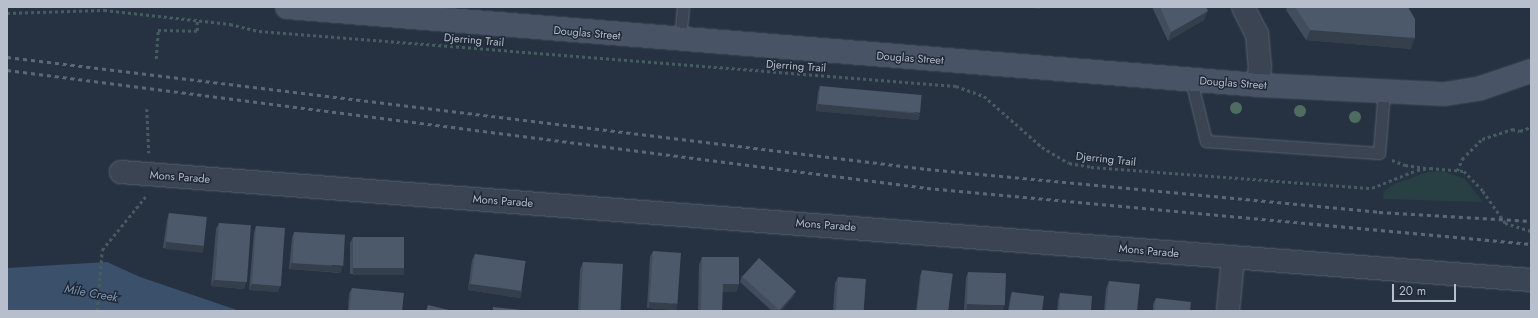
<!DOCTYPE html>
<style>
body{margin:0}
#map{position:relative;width:1538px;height:318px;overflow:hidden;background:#263242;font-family:Jost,sans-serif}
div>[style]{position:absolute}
.green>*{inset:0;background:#284043}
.water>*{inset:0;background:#3b506b}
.path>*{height:2.5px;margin-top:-1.25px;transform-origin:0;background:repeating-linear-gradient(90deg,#465d60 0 3px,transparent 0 6px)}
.roads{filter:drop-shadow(0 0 1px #58626f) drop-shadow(0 0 1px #58626f)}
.lane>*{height:11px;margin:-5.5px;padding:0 5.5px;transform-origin:5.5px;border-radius:5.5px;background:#3a4452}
.street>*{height:22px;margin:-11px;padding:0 11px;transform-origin:11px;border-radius:11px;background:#3a4452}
.secondary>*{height:22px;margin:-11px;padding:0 11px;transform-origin:11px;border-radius:11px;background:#485365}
.rail>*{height:3px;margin-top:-1.5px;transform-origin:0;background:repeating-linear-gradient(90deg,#5c6879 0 4px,transparent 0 8px)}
.trees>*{width:12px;height:12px;margin:-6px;border-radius:50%;background:#4e6d60}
.wall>*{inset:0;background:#414d5c}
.shaded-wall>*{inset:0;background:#353e4b;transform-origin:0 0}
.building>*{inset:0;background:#4c596b;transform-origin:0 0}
span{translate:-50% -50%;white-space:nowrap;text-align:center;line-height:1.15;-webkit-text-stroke:3px #1f2937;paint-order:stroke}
.street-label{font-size:11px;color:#b7bfcc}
.water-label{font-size:12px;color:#7e96b3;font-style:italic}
.frame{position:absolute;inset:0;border:8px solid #b7bfcc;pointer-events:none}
.scale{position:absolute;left:1392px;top:284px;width:64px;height:18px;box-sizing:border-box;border:2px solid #b7bfcc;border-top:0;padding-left:5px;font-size:12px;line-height:14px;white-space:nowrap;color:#b7bfcc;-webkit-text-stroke:3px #1f2937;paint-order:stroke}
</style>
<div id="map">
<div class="green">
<i style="clip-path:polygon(1443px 171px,1465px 179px,1483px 202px,1383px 199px,1384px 191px,1394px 184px,1428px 172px)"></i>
</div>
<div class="water">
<i style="clip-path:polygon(107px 262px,140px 277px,240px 311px,7px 311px,7px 268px)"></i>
</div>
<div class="path">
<i style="left:7px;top:13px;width:97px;rotate:-1.8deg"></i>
<i style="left:104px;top:10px;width:127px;rotate:6.3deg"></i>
<i style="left:230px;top:24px;width:30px;rotate:14deg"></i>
<i style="left:259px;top:31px;width:699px;rotate:4.51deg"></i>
<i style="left:956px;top:86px;width:30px;rotate:20deg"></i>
<i style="left:984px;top:96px;width:77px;rotate:41.3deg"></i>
<i style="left:1042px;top:147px;width:31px;rotate:31deg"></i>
<i style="left:1069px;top:163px;width:22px;rotate:10deg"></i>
<i style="left:1091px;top:167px;width:282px;rotate:4.3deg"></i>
<i style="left:1372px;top:188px;width:48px;rotate:-21.8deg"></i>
<i style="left:1417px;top:170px;width:13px;rotate:-9deg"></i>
<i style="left:1430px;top:168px;width:34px;rotate:5deg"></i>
<i style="left:1464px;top:171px;width:28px;rotate:46deg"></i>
<i style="left:1483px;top:191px;width:39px;rotate:55deg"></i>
<i style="left:1505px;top:223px;width:27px;rotate:17deg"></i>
<i style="left:156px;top:59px;width:29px;rotate:-86deg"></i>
<i style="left:158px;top:30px;width:39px;rotate:1deg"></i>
<i style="left:197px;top:31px;width:10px;rotate:-90deg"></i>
<i style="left:147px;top:109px;width:44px;rotate:87.4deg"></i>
<i style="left:1392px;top:160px;width:14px;rotate:21deg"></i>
<i style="left:1405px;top:165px;width:21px;rotate:8deg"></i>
<i style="left:1457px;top:171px;width:13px;rotate:-67deg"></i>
<i style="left:1462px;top:159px;width:28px;rotate:-45deg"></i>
<i style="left:1482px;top:139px;width:32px;rotate:-18deg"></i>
<i style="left:1512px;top:129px;width:8px;rotate:14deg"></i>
<i style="left:1520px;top:131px;width:12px;rotate:-20deg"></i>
<i style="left:97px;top:311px;width:61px;rotate:-85.3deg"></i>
<i style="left:102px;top:250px;width:70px;rotate:-50.8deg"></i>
</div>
<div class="roads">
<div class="lane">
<i style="left:680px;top:41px;width:34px;rotate:-85deg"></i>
<i style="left:1191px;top:80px;width:63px;rotate:76.2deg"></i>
<i style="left:1206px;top:141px;width:173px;rotate:4deg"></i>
<i style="left:1379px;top:153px;width:62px;rotate:-85.4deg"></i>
</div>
<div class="street">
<i style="left:1243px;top:7px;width:30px;rotate:63deg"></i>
<i style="left:1257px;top:34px;width:32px;rotate:85deg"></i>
<i style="left:1260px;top:66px;width:19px;rotate:96deg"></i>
<i style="left:121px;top:172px;width:1414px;rotate:4.38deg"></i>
<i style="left:1228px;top:311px;width:53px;rotate:-84.6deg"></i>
</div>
<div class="secondary">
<i style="left:287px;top:7px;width:974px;rotate:4.59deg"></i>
<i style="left:1258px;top:85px;width:187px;rotate:2.8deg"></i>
<i style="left:1445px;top:94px;width:36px;rotate:-9deg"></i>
<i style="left:1481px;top:88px;width:53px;rotate:-18.8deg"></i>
</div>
</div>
<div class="rail">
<i style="left:7px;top:57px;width:927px;rotate:6.94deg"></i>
<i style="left:927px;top:169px;width:454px;rotate:5.4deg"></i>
<i style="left:1379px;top:212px;width:152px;rotate:3.4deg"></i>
<i style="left:7px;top:70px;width:928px;rotate:7.31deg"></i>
<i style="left:927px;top:188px;width:607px;rotate:5.3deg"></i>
</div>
<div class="trees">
<i style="left:1236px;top:108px"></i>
<i style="left:1300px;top:111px"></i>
<i style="left:1355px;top:117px"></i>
</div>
<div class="wall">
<i style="clip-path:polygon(1152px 7px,1206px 7px,1204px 20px,1168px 41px)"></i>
<i style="clip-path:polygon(1287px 7px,1408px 7px,1411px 49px,1306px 40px,1286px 10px)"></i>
<i style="clip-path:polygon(820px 86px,920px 114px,918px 120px,816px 111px,818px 92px)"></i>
<i style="clip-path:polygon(169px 213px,204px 246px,202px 252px,163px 248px,167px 220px)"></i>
<i style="clip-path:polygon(219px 223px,246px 282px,244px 289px,211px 286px,216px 229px)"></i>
<i style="clip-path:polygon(256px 226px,280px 286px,278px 292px,249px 290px,254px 232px)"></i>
<i style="clip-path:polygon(294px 232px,340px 273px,289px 269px,292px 238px)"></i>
<i style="clip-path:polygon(353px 237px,404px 268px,401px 274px,350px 274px,350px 243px)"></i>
<i style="clip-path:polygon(653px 251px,675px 310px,647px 308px,650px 257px)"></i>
<i style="clip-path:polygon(475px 254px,522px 291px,520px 298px,468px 290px,472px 260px)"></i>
<i style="clip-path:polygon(702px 257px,739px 284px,736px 292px,722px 292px,722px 311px,698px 311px,699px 265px)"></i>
<i style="clip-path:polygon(583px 262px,620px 311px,578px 311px,580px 270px)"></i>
<i style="clip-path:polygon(922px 270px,948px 311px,916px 311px,920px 276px)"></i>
<i style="clip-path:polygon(968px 272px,1004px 305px,964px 310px,966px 278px)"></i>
<i style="clip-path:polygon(742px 276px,793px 297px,781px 311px,772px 311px,740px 282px)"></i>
<i style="clip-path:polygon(838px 277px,863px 311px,833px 311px,835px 283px)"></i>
<i style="clip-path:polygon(1109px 281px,1137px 311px,1104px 311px,1106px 289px)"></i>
<i style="clip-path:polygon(352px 288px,402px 311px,348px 311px,349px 294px)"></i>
<i style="clip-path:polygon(1012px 292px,1042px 311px,1008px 311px,1010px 298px)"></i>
<i style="clip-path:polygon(1060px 293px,1091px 311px,1057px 311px,1058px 300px)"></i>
<i style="clip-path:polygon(1156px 298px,1190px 311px,1153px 311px,1153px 304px)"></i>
</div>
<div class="shaded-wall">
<i style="clip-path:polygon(1024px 7px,1041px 7px,1040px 9px)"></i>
<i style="clip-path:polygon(1208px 11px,1204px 20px,1168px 41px,1171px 32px)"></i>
<i style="clip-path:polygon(1310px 30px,1415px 38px,1411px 49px,1306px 40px)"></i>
<i style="clip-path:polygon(818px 104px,920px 114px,918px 120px,816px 111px)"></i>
<i style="left:166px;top:242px;width:38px;height:7px;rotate:6deg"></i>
<i style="left:291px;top:263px;width:51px;height:6px;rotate:4deg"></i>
<i style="left:353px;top:268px;width:51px;height:7px"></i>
<i style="clip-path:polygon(214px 280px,246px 282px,244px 289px,211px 286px)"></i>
<i style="clip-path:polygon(252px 284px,280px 286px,278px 292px,249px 290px)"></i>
<i style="clip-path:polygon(470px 284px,522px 291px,520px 298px,468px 290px)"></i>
<i style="clip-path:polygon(723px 284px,739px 284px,736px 292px,720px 292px)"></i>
<i style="clip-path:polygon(796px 291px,793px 297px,781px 311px,779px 311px,779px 310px)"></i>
<i style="left:649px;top:302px;width:28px;height:6px;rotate:4deg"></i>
<i style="left:967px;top:304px;width:37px;height:7px;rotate:2deg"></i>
</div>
<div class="building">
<i style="clip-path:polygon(1160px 7px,1206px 7px,1208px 11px,1171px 32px)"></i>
<i style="clip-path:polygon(1295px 7px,1408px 7px,1415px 19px,1415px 38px,1310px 30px)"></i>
<i style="left:820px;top:86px;width:102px;height:18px;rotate:5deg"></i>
<i style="left:169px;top:213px;width:38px;height:29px;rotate:6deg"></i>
<i style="left:219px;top:223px;width:32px;height:57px;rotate:4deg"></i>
<i style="left:256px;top:226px;width:29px;height:58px;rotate:4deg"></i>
<i style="left:294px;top:232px;width:51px;height:31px;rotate:3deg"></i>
<i style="left:353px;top:237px;width:51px;height:31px"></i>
<i style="left:653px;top:251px;width:28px;height:51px;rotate:4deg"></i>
<i style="left:475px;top:254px;width:51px;height:30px;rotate:8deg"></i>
<i style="clip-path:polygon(702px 257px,739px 257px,739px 284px,723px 284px,722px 311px,701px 311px)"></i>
<i style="left:759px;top:258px;width:50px;height:25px;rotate:42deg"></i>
<i style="left:583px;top:262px;width:40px;height:49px;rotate:3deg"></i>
<i style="left:922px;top:270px;width:31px;height:41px;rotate:7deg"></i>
<i style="left:968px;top:272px;width:38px;height:32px;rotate:2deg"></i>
<i style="left:838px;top:277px;width:28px;height:34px;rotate:4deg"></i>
<i style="left:1109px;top:281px;width:31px;height:30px;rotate:6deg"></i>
<i style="clip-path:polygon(352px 288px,404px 293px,402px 311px,349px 311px)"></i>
<i style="clip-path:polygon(1012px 292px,1044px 296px,1042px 311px,1009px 311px)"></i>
<i style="clip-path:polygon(1060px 293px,1092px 296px,1091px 311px,1059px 311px)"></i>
<i style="clip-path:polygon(1156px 298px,1191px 302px,1190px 311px,1154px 311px)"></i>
<i style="clip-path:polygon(428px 305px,453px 311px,426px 311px)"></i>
<i style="clip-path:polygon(493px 307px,532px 311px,493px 311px)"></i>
</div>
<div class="street-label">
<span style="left:587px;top:33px;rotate:5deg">Douglas Street</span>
<span style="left:474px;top:40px;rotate:5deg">Djerring Trail</span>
<span style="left:910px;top:58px;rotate:4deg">Douglas Street</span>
<span style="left:796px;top:66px;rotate:4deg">Djerring Trail</span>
<span style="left:1233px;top:83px;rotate:4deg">Douglas Street</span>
<span style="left:1106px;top:159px;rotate:6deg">Djerring Trail</span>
<span style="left:180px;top:177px;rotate:4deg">Mons Parade</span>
<span style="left:503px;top:201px;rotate:4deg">Mons Parade</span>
<span style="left:826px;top:225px;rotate:4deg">Mons Parade</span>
<span style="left:1149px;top:251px;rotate:5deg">Mons Parade</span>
</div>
<div class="water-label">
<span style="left:91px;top:294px;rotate:10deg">Mile Creek</span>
</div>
<div class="frame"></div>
<div class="scale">20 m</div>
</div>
